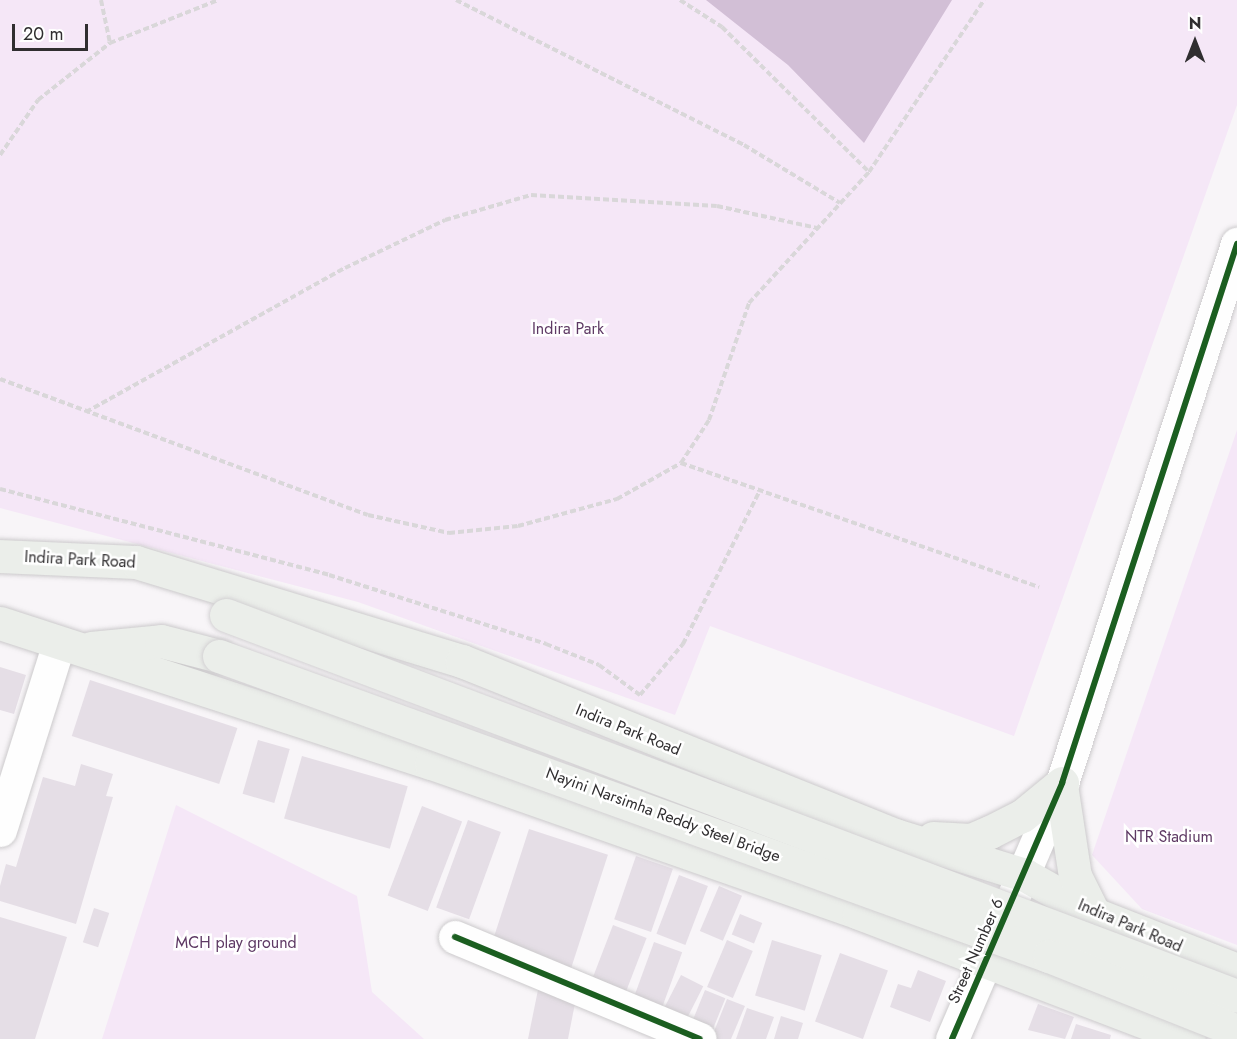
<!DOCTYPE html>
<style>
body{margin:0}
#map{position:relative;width:1237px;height:1039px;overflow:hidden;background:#f8f5f8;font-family:Jost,sans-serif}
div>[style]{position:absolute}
.green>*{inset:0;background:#f5e7f7}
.water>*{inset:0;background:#d2bfd6}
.building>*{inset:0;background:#e5dee6;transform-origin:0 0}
.path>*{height:4px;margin-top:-2px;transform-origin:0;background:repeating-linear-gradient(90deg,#d9d7d9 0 6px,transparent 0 9px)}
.roads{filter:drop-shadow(0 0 2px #cccacc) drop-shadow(0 0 2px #cccacc)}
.minor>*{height:33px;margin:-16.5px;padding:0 16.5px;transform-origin:16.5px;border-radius:16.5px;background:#fefefe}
.major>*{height:33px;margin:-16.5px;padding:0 16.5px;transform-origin:16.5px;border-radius:16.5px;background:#ebeeea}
.bridges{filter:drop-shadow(0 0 2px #d3d1d3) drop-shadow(0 0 2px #d3d1d3)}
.major-bridge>*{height:33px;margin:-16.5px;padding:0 16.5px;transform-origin:16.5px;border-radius:16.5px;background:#ebeeea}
.cycleway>*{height:6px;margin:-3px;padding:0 3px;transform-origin:3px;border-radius:3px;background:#1b5e20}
span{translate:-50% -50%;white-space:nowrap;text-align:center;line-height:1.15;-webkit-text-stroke:5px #fff;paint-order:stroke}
.park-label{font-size:16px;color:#5e3964}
.street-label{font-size:16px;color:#302e30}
.north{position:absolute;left:1165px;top:12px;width:60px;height:60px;-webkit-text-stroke:4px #fff;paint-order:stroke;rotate:0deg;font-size:16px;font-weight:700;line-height:24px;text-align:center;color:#302e30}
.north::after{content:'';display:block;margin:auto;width:21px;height:27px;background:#302e30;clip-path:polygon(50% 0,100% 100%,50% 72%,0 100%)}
.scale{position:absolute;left:12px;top:24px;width:76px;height:27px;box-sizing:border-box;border:3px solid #302e30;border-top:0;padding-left:8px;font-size:18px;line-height:21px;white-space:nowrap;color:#302e30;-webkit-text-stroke:4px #fff;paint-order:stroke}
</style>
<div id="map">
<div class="green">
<i style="clip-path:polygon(0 0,1237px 0,1237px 105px,1014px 736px,710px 626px,675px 715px,358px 602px,0 508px)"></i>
<i style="clip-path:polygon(1237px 430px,1237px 945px,1142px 909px,1092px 855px)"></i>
<i style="clip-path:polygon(176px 805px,357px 896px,372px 992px,424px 1039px,102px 1039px)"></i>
</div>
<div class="water">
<i style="clip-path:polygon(706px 0,952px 0,864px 143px,788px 65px)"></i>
</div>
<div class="building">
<i style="clip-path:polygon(0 667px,26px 675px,14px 714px,0 710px)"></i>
<i style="left:90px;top:680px;width:155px;height:59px;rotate:18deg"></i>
<i style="left:258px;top:740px;width:33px;height:56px;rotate:16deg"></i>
<i style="left:302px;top:756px;width:110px;height:65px;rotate:16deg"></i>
<i style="clip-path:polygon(81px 764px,113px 774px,106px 796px,113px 797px,76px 924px,0 901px,0 886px,6px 864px,16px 867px,43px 777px,75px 786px)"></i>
<i style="left:422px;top:806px;width:43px;height:96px;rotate:21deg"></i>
<i style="left:468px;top:820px;width:35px;height:93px;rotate:20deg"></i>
<i style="left:529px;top:829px;width:83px;height:123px;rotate:18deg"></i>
<i style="left:636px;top:856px;width:39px;height:67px;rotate:19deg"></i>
<i style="left:679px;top:875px;width:31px;height:63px;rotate:21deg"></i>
<i style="left:719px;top:886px;width:25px;height:49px;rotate:23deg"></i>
<i style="left:94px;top:908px;width:16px;height:36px;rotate:18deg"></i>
<i style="left:740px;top:914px;width:24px;height:22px;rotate:22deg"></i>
<i style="clip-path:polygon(0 917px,67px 937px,35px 1039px,0 1039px)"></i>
<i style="left:613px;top:925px;width:36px;height:66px;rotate:21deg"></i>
<i style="left:727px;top:940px;width:28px;height:51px;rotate:23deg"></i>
<i style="left:772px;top:940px;width:52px;height:58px;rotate:17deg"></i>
<i style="left:654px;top:942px;width:30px;height:62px;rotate:20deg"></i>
<i style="left:840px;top:953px;width:51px;height:73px;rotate:20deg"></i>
<i style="clip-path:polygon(918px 970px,946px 981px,930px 1022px,890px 1007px,898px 984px,911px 988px)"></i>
<i style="left:681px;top:975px;width:25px;height:47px;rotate:27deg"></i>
<i style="clip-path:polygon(540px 980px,578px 988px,568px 1039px,528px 1039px)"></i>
<i style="left:705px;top:990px;width:22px;height:41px;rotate:22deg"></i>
<i style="clip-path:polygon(727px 999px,745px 1006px,731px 1039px,711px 1039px)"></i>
<i style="clip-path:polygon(1038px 1004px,1074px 1017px,1065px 1039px,1028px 1030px)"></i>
<i style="clip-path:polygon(747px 1008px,774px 1017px,766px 1039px,736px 1039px)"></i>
<i style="clip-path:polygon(781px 1016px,803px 1023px,798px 1039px,774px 1039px)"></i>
<i style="clip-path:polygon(1076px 1024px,1111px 1035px,1110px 1039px,1071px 1039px)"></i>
</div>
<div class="path">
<i style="left:101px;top:0;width:44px;rotate:78.2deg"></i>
<i style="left:456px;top:0;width:322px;rotate:26.7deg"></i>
<i style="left:744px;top:145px;width:112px;rotate:31.1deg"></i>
<i style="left:680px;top:0;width:50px;rotate:32.7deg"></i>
<i style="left:722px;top:27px;width:206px;rotate:44.6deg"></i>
<i style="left:0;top:155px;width:67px;rotate:-55.4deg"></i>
<i style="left:38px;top:100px;width:92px;rotate:-38.4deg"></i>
<i style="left:110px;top:43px;width:116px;rotate:-21.7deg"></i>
<i style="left:0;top:379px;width:392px;rotate:20.3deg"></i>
<i style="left:368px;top:515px;width:83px;rotate:12.5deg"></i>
<i style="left:449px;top:533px;width:69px;rotate:-5.8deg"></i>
<i style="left:518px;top:526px;width:103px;rotate:-15.3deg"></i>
<i style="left:617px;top:499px;width:73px;rotate:-29.4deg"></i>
<i style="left:681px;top:463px;width:51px;rotate:-56.9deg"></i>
<i style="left:709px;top:420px;width:124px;rotate:-71.1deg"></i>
<i style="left:749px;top:303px;width:178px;rotate:-47.5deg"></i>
<i style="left:869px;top:172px;width:207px;rotate:-56.2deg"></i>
<i style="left:86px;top:412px;width:296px;rotate:-29.1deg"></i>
<i style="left:345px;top:268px;width:111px;rotate:-25.6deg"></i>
<i style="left:445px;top:220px;width:90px;rotate:-16.2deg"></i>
<i style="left:531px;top:195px;width:186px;rotate:3.4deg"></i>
<i style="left:717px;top:206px;width:102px;rotate:12.4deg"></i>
<i style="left:681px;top:463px;width:379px;rotate:19.1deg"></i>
<i style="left:0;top:489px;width:340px;rotate:14.6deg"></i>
<i style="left:329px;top:575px;width:228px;rotate:17.6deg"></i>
<i style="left:546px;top:644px;width:57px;rotate:21.6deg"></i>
<i style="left:599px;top:665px;width:51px;rotate:36.2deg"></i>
<i style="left:640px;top:695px;width:67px;rotate:-49.9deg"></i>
<i style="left:683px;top:644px;width:172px;rotate:-63.4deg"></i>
</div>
<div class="roads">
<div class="minor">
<i style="left:0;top:830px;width:196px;rotate:-72.5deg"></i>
<i style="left:455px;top:937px;width:265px;rotate:22.6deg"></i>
<i style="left:952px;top:1039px;width:279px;rotate:-66.7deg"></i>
<i style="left:1062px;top:783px;width:567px;rotate:-72.01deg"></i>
</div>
<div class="major">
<i style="left:0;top:556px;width:136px;rotate:2.5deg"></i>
<i style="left:136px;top:562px;width:341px;rotate:16.9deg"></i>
<i style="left:462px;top:661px;width:467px;rotate:21.9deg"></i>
<i style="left:895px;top:835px;width:136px;rotate:17.1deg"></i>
<i style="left:1025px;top:875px;width:79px;rotate:29.5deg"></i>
<i style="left:1094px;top:914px;width:154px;rotate:21.4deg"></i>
<i style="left:0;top:623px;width:453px;rotate:18deg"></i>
<i style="left:431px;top:763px;width:454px;rotate:19.3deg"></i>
<i style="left:859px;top:913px;width:353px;rotate:20.9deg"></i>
<i style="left:91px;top:648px;width:70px;rotate:-5.7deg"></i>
<i style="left:161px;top:641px;width:60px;rotate:14.5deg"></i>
<i style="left:1061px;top:785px;width:92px;rotate:81.3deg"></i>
<i style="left:1075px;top:876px;width:42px;rotate:63.4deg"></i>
<i style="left:933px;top:838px;width:38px;rotate:3deg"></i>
<i style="left:971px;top:840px;width:21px;rotate:-23deg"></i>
<i style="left:990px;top:832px;width:36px;rotate:-27deg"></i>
<i style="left:1022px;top:816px;width:52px;rotate:-39.5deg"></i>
</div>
</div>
<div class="bridges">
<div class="major-bridge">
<i style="left:226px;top:615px;width:1080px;rotate:20.65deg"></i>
<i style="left:219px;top:656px;width:883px;rotate:19.87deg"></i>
<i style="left:1049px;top:956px;width:202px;rotate:21.7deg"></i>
</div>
</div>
<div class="cycleway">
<i style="left:455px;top:937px;width:265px;rotate:22.6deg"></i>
<i style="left:952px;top:1039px;width:279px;rotate:-66.7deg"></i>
<i style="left:1062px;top:783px;width:567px;rotate:-72.01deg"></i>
</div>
<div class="park-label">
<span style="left:568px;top:329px">Indira Park</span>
<span style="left:1169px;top:837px">NTR Stadium</span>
<span style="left:236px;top:943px">MCH play ground</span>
</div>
<div class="street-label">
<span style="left:80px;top:560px;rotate:3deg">Indira Park Road</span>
<span style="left:628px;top:730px;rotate:22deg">Indira Park Road</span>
<span style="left:663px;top:815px;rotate:20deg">Nayini Narsimha Reddy Steel Bridge</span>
<span style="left:1130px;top:926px;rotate:23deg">Indira Park Road</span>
<span style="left:976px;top:951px;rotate:-66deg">Street Number 6</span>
</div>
<div class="north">N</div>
<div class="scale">20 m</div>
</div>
